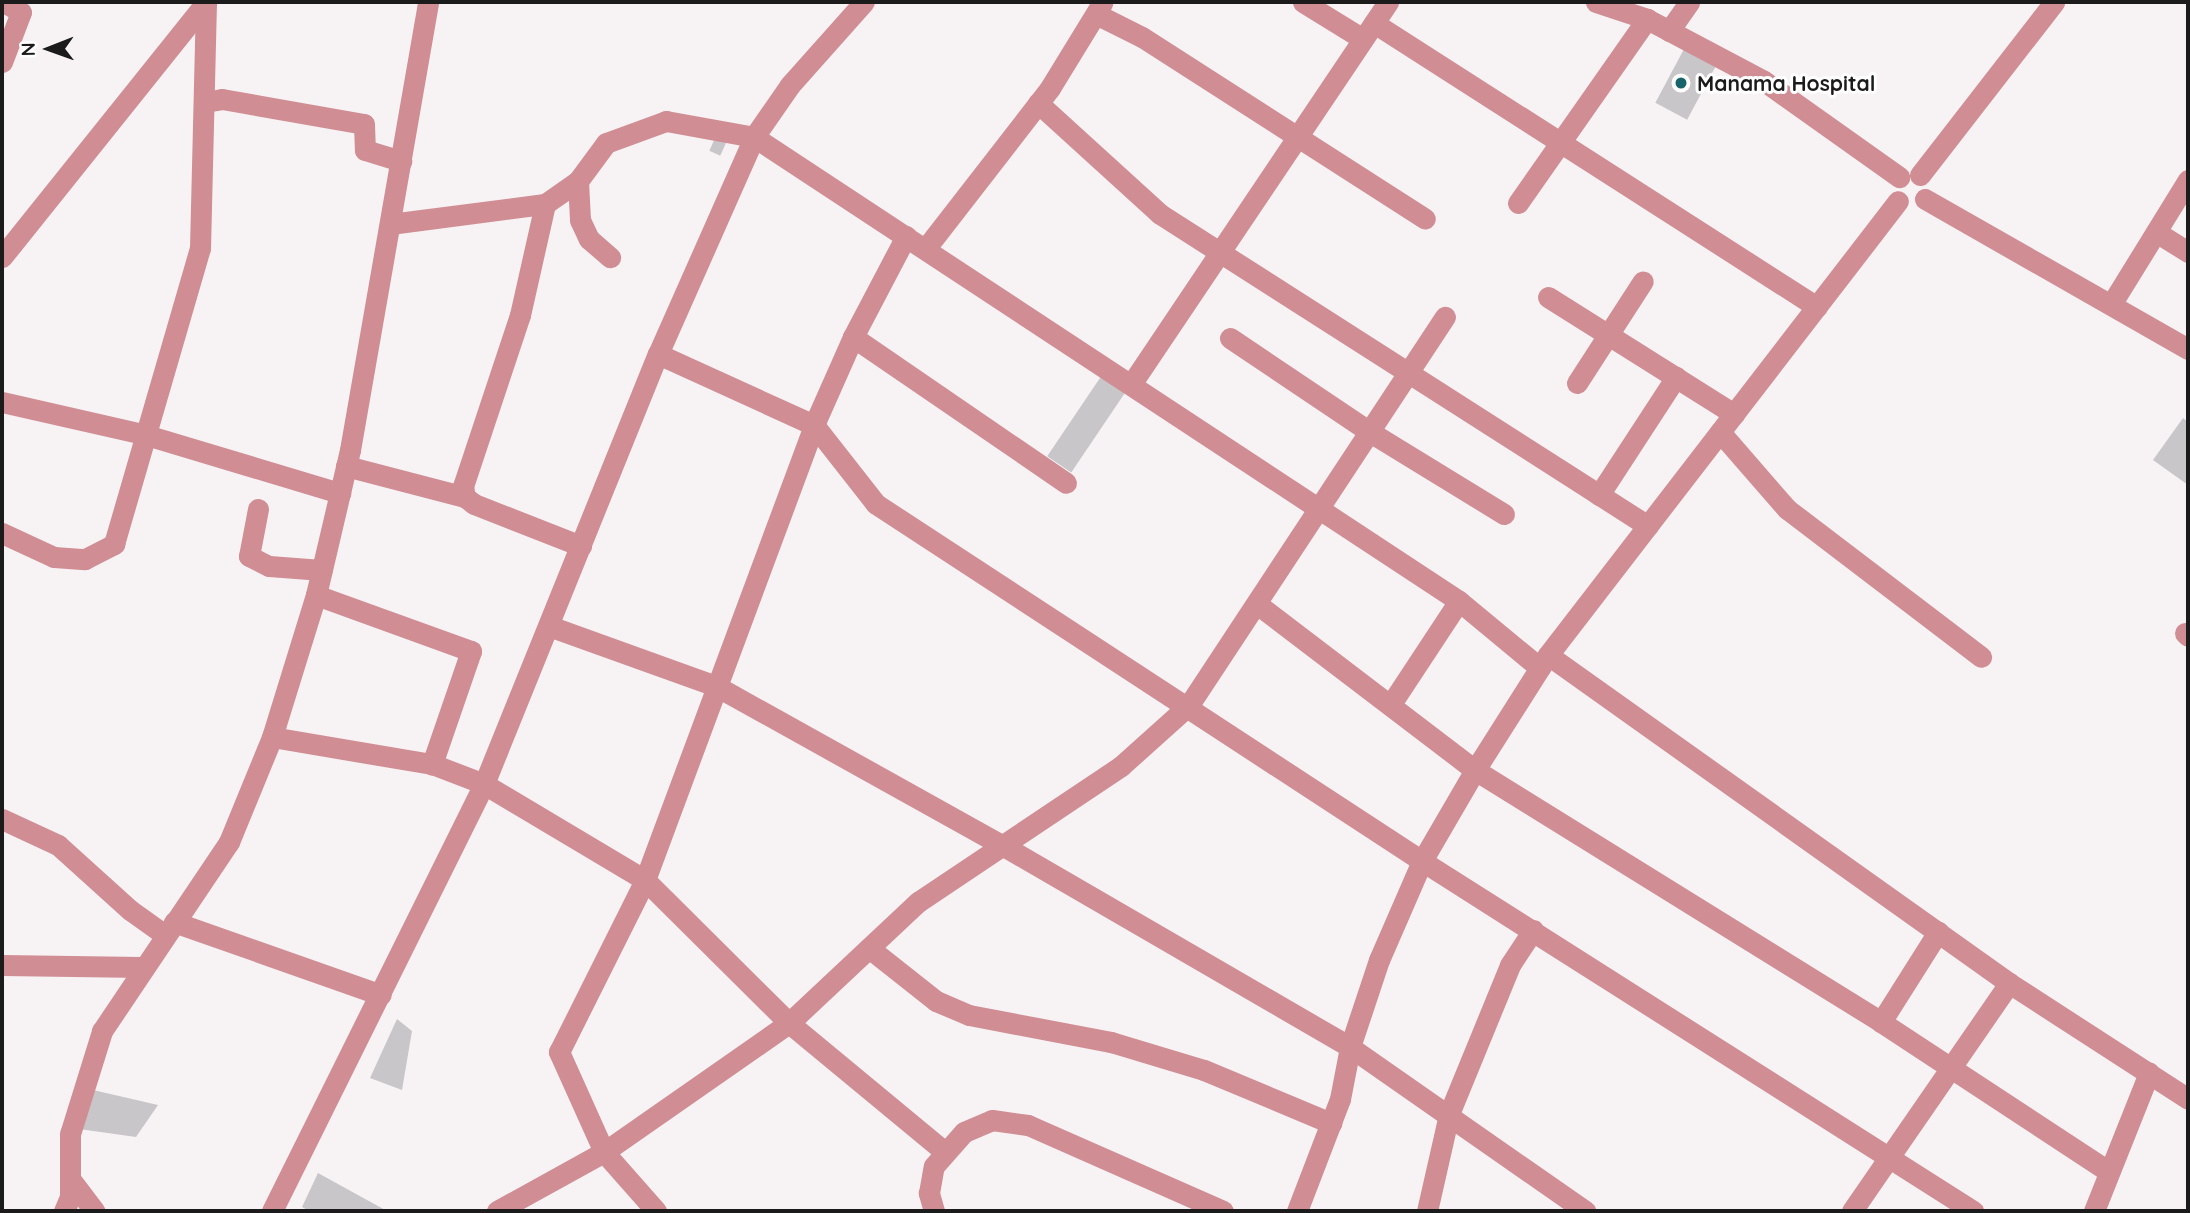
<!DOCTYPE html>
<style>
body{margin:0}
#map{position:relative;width:2190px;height:1213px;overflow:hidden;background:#f7f3f5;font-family:Quicksand,sans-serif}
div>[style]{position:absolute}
.building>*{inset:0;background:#c8c6c9;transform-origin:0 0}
.minor>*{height:21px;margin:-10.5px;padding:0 10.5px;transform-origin:10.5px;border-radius:10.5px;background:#d08e94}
.dots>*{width:19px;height:19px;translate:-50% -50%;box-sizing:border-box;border:4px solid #fff;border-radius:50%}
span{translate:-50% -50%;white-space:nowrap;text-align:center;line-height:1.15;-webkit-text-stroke:6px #fff;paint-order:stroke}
.poi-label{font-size:21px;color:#1c1b1c;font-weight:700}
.left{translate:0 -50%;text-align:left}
.frame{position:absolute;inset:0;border:4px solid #1c1b1c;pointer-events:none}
.north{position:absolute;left:14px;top:14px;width:70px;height:70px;-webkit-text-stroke:5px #fff;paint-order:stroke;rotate:269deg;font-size:19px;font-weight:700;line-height:28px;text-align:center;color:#1c1b1c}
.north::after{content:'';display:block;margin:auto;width:24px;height:32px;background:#1c1b1c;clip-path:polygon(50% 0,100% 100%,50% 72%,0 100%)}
</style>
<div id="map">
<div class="building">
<i style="left:1684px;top:49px;width:36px;height:61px;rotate:28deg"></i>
<i style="left:715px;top:138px;width:12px;height:14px;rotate:24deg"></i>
<i style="left:1102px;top:375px;width:29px;height:98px;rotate:34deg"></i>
<i style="clip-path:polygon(2183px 418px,2188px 422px,2188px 485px,2153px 460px)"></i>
<i style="clip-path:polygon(397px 1019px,412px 1031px,402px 1090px,370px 1078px)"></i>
<i style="clip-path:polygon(93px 1090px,158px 1105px,136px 1137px,79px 1129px)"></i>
<i style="clip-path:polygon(318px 1173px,387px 1211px,309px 1211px,302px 1207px)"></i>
</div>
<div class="minor">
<i style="left:1303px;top:2px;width:70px;rotate:31.7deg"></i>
<i style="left:1596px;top:2px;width:54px;rotate:18.4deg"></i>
<i style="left:1647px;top:19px;width:132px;rotate:27.9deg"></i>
<i style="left:1764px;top:81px;width:166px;rotate:35.4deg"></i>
<i style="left:1096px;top:14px;width:51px;rotate:26.6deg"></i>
<i style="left:1142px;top:37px;width:336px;rotate:32.7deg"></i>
<i style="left:1374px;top:23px;width:526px;rotate:32.66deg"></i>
<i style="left:1669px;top:31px;width:35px;rotate:-55deg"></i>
<i style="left:2px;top:62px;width:53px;rotate:-69.2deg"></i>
<i style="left:21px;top:12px;width:20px;rotate:-150deg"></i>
<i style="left:205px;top:102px;width:17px;rotate:-10deg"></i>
<i style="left:222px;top:99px;width:144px;rotate:10deg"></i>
<i style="left:364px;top:124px;width:26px;rotate:88deg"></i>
<i style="left:365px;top:150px;width:38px;rotate:17deg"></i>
<i style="left:1038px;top:103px;width:165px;rotate:42.3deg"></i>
<i style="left:1160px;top:214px;width:579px;rotate:32.59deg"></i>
<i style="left:1920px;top:175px;width:219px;rotate:-52.2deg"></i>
<i style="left:578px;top:181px;width:39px;rotate:87deg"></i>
<i style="left:580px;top:220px;width:21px;rotate:65deg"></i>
<i style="left:589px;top:239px;width:28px;rotate:41deg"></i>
<i style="left:1925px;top:199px;width:303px;rotate:29.7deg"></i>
<i style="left:1518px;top:203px;width:225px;rotate:-55deg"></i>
<i style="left:545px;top:204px;width:114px;rotate:102.7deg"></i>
<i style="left:520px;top:315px;width:180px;rotate:108.4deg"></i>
<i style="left:463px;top:486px;width:11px;rotate:80deg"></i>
<i style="left:465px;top:497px;width:11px;rotate:38deg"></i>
<i style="left:474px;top:504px;width:115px;rotate:21.4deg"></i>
<i style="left:390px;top:224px;width:156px;rotate:-7.4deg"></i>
<i style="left:545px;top:204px;width:40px;rotate:-34.9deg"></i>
<i style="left:578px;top:181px;width:47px;rotate:-53.6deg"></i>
<i style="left:606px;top:143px;width:64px;rotate:-20.1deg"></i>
<i style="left:666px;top:121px;width:89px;rotate:10.3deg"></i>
<i style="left:754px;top:137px;width:844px;rotate:33.35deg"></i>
<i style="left:1459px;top:601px;width:105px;rotate:39.6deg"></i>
<i style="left:2156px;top:232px;width:38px;rotate:32deg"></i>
<i style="left:926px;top:248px;width:202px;rotate:-52.2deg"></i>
<i style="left:1050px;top:88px;width:100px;rotate:-58.5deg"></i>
<i style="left:2px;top:257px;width:327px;rotate:-51.3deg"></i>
<i style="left:1548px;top:297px;width:220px;rotate:32.2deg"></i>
<i style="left:2112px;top:303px;width:145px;rotate:-58.3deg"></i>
<i style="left:853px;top:337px;width:258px;rotate:34.4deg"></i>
<i style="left:1230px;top:338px;width:169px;rotate:33.9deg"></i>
<i style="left:1370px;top:432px;width:157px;rotate:31.5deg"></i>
<i style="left:658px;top:354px;width:171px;rotate:24.5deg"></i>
<i style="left:814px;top:425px;width:100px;rotate:51.9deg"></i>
<i style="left:876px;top:504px;width:652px;rotate:33.18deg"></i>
<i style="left:1422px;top:861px;width:653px;rotate:32.42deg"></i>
<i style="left:1132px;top:383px;width:459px;rotate:-56.1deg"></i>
<i style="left:1577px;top:383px;width:121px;rotate:-57.1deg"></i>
<i style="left:2px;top:402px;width:145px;rotate:12.8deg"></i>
<i style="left:143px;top:434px;width:206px;rotate:16.7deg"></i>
<i style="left:1720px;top:432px;width:102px;rotate:49deg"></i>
<i style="left:1787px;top:509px;width:244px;rotate:37.3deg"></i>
<i style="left:346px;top:466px;width:123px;rotate:14.6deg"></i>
<i style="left:1599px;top:495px;width:141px;rotate:-56.9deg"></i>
<i style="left:258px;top:509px;width:48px;rotate:100.8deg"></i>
<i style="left:249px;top:556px;width:22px;rotate:27deg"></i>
<i style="left:269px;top:566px;width:53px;rotate:4.3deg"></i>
<i style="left:2px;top:533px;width:57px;rotate:24.8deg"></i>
<i style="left:54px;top:557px;width:31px;rotate:4deg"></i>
<i style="left:85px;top:559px;width:33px;rotate:-27deg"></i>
<i style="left:114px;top:544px;width:308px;rotate:-73.8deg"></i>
<i style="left:200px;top:248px;width:246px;rotate:-88.6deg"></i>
<i style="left:316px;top:595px;width:165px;rotate:19.9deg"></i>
<i style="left:471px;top:651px;width:120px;rotate:109deg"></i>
<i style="left:1257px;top:604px;width:274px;rotate:37.3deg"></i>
<i style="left:1475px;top:770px;width:478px;rotate:31.8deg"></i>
<i style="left:1881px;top:1022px;width:273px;rotate:33.3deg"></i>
<i style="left:549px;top:626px;width:177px;rotate:19.8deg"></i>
<i style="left:716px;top:686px;width:325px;rotate:29.1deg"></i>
<i style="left:1000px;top:844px;width:405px;rotate:30.1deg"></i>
<i style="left:1350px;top:1047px;width:287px;rotate:34.9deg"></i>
<i style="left:2185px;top:633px;width:4px;rotate:45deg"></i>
<i style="left:1548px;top:655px;width:566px;rotate:35.43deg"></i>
<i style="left:2009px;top:983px;width:213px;rotate:32.9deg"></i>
<i style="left:1391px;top:704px;width:123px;rotate:-56.6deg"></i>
<i style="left:272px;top:737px;width:162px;rotate:9.6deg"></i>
<i style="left:432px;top:764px;width:56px;rotate:21deg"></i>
<i style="left:484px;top:784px;width:187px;rotate:30.8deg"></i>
<i style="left:645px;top:880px;width:203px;rotate:44.8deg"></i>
<i style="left:789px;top:1023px;width:202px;rotate:39.6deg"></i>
<i style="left:2px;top:819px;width:62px;rotate:24.9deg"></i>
<i style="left:58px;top:845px;width:97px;rotate:42.1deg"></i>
<i style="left:130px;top:910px;width:43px;rotate:35.5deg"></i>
<i style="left:174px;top:922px;width:219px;rotate:19.4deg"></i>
<i style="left:869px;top:948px;width:85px;rotate:38.3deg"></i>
<i style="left:936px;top:1001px;width:36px;rotate:23deg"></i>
<i style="left:969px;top:1015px;width:145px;rotate:10.8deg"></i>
<i style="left:1111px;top:1042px;width:97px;rotate:16.8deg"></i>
<i style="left:1204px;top:1070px;width:138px;rotate:22.7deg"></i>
<i style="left:2px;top:965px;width:140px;rotate:0.8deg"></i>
<i style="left:1881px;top:1022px;width:107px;rotate:-57.7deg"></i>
<i style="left:71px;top:1180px;width:39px;rotate:53deg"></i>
<i style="left:64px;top:1211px;width:15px;rotate:-67deg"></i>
<i style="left:70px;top:1197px;width:63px;rotate:-90deg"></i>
<i style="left:70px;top:1134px;width:108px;rotate:-72.7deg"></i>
<i style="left:102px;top:1031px;width:228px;rotate:-56.1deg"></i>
<i style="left:229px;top:842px;width:113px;rotate:-67.7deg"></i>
<i style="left:272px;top:737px;width:149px;rotate:-72.8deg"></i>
<i style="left:316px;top:595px;width:149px;rotate:-76.8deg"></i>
<i style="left:350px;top:450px;width:455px;rotate:-80.1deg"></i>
<i style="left:272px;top:1211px;width:477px;rotate:-63.6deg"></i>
<i style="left:484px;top:784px;width:464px;rotate:-68deg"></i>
<i style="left:658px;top:354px;width:237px;rotate:-66.1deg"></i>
<i style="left:754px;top:137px;width:63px;rotate:-55.3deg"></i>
<i style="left:790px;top:85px;width:111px;rotate:-48.3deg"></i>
<i style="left:497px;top:1211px;width:122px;rotate:-28.9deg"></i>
<i style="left:604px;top:1152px;width:226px;rotate:-34.9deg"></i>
<i style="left:789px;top:1023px;width:177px;rotate:-43.2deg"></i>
<i style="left:918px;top:902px;width:244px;rotate:-33.8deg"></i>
<i style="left:1121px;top:766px;width:91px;rotate:-41.9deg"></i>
<i style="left:1189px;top:705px;width:465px;rotate:-56.6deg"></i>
<i style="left:656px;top:1211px;width:79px;rotate:-131.4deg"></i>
<i style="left:604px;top:1152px;width:110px;rotate:-114.2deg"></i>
<i style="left:559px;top:1052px;width:192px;rotate:-63.4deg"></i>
<i style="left:645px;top:880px;width:485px;rotate:-69.6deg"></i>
<i style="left:814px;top:425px;width:96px;rotate:-66.1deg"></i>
<i style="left:853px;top:337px;width:114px;rotate:-62.3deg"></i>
<i style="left:934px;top:1211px;width:19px;rotate:-106deg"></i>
<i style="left:929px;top:1193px;width:27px;rotate:-80deg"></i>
<i style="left:934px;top:1166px;width:45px;rotate:-48.6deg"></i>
<i style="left:964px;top:1132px;width:30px;rotate:-23deg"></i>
<i style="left:992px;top:1120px;width:36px;rotate:8deg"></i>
<i style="left:1028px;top:1125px;width:213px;rotate:23.8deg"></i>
<i style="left:1297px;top:1211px;width:120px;rotate:-69deg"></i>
<i style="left:1340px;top:1099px;width:53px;rotate:-79.1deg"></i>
<i style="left:1350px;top:1047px;width:92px;rotate:-71.6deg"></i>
<i style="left:1379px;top:960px;width:108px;rotate:-66.5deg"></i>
<i style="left:1422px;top:861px;width:105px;rotate:-59.8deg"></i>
<i style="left:1475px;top:770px;width:136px;rotate:-57.6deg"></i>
<i style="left:1548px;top:655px;width:573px;rotate:-52.37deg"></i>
<i style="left:1427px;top:1211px;width:99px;rotate:-77.2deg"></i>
<i style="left:1449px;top:1114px;width:161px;rotate:-67.7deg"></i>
<i style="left:1510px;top:965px;width:42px;rotate:-56.7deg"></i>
<i style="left:1852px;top:1211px;width:277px;rotate:-55.4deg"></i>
<i style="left:2094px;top:1211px;width:149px;rotate:-68.3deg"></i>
</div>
<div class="dots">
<i style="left:1681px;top:83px;background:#17656a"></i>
</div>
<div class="poi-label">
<span class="left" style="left:1697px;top:83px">Manama Hospital</span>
</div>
<div class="frame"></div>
<div class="north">N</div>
</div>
